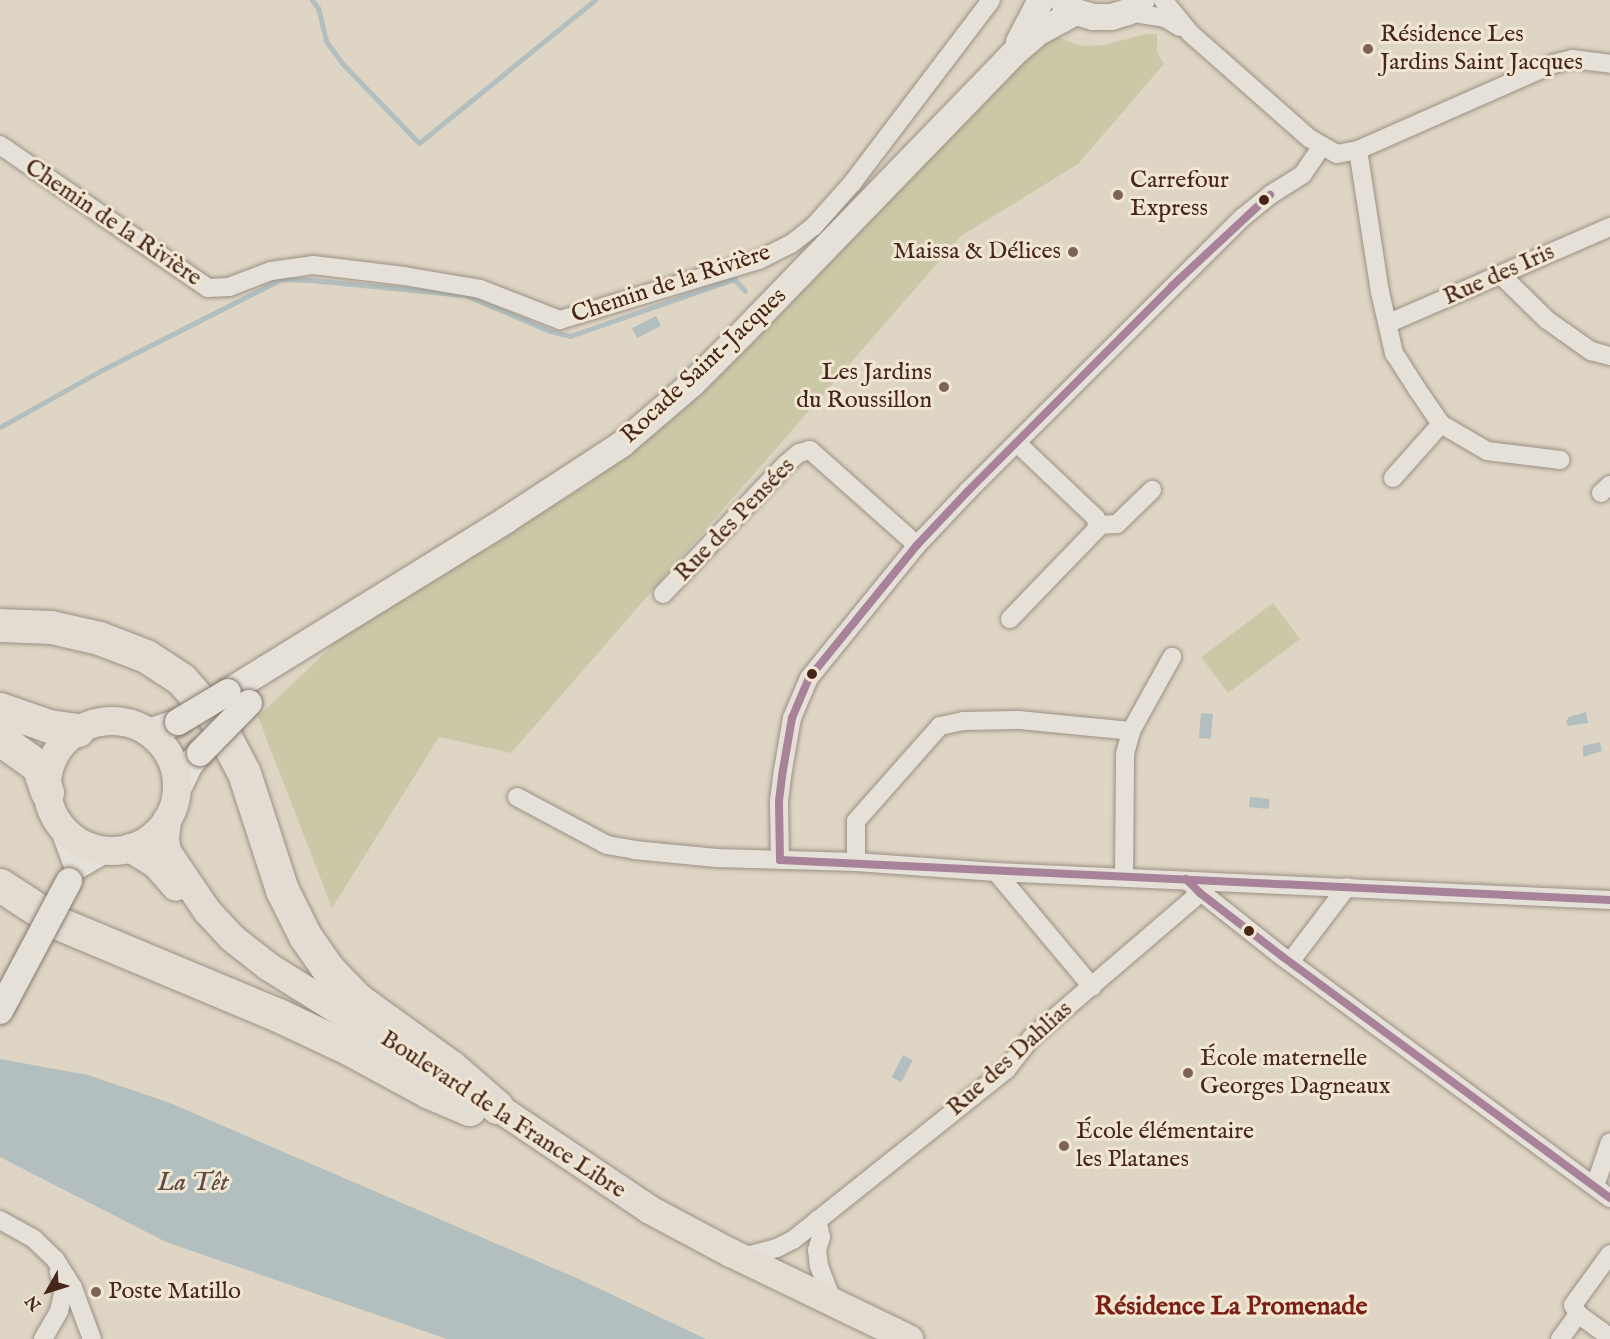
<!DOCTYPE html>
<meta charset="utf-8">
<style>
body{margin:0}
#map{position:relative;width:1610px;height:1339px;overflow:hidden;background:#dfd5c4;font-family:"IM FELL English",serif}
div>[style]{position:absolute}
.green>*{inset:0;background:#cac8a6;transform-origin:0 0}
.water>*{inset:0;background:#b2bfbe;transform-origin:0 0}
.stream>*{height:5px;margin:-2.5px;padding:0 2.5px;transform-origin:2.5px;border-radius:2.5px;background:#b2bfbe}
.roads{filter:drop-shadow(0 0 2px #9a9085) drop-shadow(0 0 2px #9a9085)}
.street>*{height:18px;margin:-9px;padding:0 9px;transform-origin:9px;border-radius:9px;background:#e6e1d8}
.secondary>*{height:26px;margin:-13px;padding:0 13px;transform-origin:13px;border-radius:13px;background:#e6e1d8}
.primary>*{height:28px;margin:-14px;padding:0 14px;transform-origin:14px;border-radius:14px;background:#e2dcd2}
.primary>.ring{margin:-14px;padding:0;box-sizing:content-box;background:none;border:28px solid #e2dcd2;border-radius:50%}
.highway>*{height:33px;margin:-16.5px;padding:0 16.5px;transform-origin:16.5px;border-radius:16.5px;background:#e2dcd2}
.bridges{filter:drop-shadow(0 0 2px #83796f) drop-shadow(0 0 2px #83796f)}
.secondary-bridge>*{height:26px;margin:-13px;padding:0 13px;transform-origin:13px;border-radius:13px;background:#e6e1d8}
.bus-1>*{height:8px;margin:-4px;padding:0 4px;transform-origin:4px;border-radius:4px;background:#a78299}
.dots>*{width:16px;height:16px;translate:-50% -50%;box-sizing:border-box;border:3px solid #f1e6d2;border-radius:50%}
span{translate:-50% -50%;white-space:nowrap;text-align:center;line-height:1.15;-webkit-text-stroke:6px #f1e6d2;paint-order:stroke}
.poi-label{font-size:24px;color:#47261a}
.left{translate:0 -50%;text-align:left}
.right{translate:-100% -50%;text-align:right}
.street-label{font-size:24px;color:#47261a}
.water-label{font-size:26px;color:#5d4a42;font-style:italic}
.neighbourhood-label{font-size:26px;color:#7a1f14;font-weight:700}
.north{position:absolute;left:18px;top:1261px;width:60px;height:60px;-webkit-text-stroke:4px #f1e6d2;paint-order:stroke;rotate:231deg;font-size:16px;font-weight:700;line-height:24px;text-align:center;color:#47261a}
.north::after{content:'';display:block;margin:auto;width:21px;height:27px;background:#47261a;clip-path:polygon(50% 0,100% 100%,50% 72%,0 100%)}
</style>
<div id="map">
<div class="green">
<i style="clip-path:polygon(1145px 34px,1157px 34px,1157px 52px,1164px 64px,1078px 164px,961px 236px,511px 753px,439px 737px,332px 908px,258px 717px,341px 637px,588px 484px,666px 424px,719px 374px,949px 140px,1035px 45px,1054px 36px,1081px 46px,1105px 45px)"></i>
<i style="left:1273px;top:603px;width:45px;height:90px;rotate:53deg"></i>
</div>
<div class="water">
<i style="left:656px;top:316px;width:11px;height:27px;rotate:63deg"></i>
<i style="clip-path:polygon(1586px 712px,1588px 723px,1568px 726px,1566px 722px,1569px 717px)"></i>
<i style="left:1201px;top:713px;width:12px;height:25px;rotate:5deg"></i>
<i style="clip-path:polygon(1600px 742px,1602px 751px,1583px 757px,1583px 746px)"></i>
<i style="left:1250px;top:797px;width:20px;height:10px;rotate:6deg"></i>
<i style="left:903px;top:1055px;width:11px;height:25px;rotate:27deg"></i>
<i style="clip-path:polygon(0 1059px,88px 1075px,170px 1103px,581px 1280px,706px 1339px,447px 1339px,166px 1242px,0 1157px)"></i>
</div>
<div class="stream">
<i style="left:312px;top:0;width:10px;rotate:53deg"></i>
<i style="left:318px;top:8px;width:34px;rotate:76deg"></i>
<i style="left:326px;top:41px;width:27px;rotate:54deg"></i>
<i style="left:342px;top:63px;width:111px;rotate:46.1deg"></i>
<i style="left:419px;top:143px;width:227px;rotate:-39.1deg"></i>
<i style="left:0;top:427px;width:115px;rotate:-29.2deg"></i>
<i style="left:100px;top:371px;width:203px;rotate:-26.9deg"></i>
<i style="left:281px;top:279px;width:29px;rotate:2deg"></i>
<i style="left:310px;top:280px;width:156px;rotate:5.5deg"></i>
<i style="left:465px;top:295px;width:92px;rotate:23deg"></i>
<i style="left:550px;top:331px;width:21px;rotate:14deg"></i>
<i style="left:570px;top:336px;width:174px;rotate:-19.2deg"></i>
<i style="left:734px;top:279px;width:16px;rotate:47deg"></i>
</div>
<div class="roads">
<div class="street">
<i style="left:1163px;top:0;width:43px;rotate:50.7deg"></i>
<i style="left:1190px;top:33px;width:159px;rotate:41.4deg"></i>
<i style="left:1309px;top:138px;width:32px;rotate:30deg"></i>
<i style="left:1337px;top:154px;width:21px;rotate:-11deg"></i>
<i style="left:1358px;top:150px;width:213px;rotate:-23.8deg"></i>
<i style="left:1553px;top:64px;width:20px;rotate:-15deg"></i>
<i style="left:1572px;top:59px;width:38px;rotate:7deg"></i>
<i style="left:1128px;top:12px;width:37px;rotate:9deg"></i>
<i style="left:1165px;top:18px;width:17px;rotate:31deg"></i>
<i style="left:0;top:145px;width:252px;rotate:34.5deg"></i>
<i style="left:208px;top:288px;width:21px;rotate:-3deg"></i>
<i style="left:229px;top:287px;width:45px;rotate:-20.9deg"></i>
<i style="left:271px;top:271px;width:42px;rotate:-8.1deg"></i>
<i style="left:313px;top:265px;width:92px;rotate:6.9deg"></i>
<i style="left:404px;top:276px;width:77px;rotate:9.7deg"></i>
<i style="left:480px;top:289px;width:86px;rotate:21.2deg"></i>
<i style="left:560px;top:320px;width:208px;rotate:-16.8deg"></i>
<i style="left:759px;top:260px;width:36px;rotate:-27deg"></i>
<i style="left:791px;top:244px;width:29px;rotate:-38deg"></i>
<i style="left:814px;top:226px;width:59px;rotate:-48.4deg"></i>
<i style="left:853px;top:182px;width:228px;rotate:-52.8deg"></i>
<i style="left:1358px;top:150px;width:144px;rotate:81.2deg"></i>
<i style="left:1380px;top:292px;width:63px;rotate:77.1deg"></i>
<i style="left:1394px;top:353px;width:43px;rotate:57.4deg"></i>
<i style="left:1417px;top:389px;width:42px;rotate:55.6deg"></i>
<i style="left:1441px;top:424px;width:53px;rotate:30.4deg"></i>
<i style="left:1487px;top:451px;width:74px;rotate:7deg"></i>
<i style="left:1501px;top:275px;width:64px;rotate:44.4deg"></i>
<i style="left:1547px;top:320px;width:54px;rotate:35.2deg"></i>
<i style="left:1591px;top:351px;width:20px;rotate:15deg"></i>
<i style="left:1389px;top:323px;width:241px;rotate:-23.5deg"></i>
<i style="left:1393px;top:478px;width:72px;rotate:-48.4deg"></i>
<i style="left:1601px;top:493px;width:12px;rotate:-42deg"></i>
<i style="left:1097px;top:525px;width:20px;rotate:-3deg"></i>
<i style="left:1117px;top:524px;width:49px;rotate:-44.2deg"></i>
<i style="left:663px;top:594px;width:178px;rotate:-46.6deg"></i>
<i style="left:785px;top:465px;width:18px;rotate:-41deg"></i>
<i style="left:799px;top:453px;width:11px;rotate:-15deg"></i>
<i style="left:810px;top:450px;width:143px;rotate:41.6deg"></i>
<i style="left:1010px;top:619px;width:125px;rotate:-46deg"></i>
<i style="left:1097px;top:529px;width:11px;rotate:-95deg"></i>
<i style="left:1096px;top:518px;width:109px;rotate:-136.5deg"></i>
<i style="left:517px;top:797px;width:102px;rotate:28.1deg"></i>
<i style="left:607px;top:845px;width:27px;rotate:10deg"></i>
<i style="left:634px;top:850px;width:83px;rotate:5.5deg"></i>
<i style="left:717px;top:858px;width:139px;rotate:1.6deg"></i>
<i style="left:856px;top:862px;width:140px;rotate:4.1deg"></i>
<i style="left:996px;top:872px;width:615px;rotate:2.61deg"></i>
<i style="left:780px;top:860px;width:59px;rotate:-91deg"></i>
<i style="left:779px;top:801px;width:31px;rotate:-83deg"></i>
<i style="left:783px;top:770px;width:53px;rotate:-80.2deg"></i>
<i style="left:792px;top:718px;width:43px;rotate:-67deg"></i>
<i style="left:809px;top:678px;width:171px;rotate:-50.9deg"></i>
<i style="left:917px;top:545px;width:74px;rotate:-46.6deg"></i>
<i style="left:968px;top:491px;width:387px;rotate:-44.9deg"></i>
<i style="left:1242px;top:218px;width:36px;rotate:-39deg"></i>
<i style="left:1270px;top:195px;width:39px;rotate:-32deg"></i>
<i style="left:1303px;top:174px;width:34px;rotate:-56deg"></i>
<i style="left:856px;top:862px;width:41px;rotate:-90deg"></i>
<i style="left:856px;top:821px;width:127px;rotate:-48.5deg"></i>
<i style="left:940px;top:726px;width:24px;rotate:-12deg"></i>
<i style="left:963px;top:721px;width:56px;rotate:-1deg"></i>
<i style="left:1019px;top:720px;width:113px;rotate:5.6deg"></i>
<i style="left:996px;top:872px;width:150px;rotate:50.1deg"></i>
<i style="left:1124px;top:876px;width:122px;rotate:-89.5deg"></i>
<i style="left:1125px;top:754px;width:24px;rotate:-75deg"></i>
<i style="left:1131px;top:731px;width:85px;rotate:-61deg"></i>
<i style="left:1192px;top:885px;width:116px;rotate:38.4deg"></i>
<i style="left:1283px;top:957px;width:406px;rotate:36.4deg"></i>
<i style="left:1290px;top:962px;width:94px;rotate:-52.8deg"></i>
<i style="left:1595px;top:1186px;width:46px;rotate:-71.2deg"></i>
<i style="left:0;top:1220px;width:39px;rotate:29deg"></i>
<i style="left:34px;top:1239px;width:29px;rotate:44deg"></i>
<i style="left:55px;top:1259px;width:34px;rotate:58deg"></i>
<i style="left:73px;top:1288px;width:54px;rotate:69.6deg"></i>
<i style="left:817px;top:1220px;width:17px;rotate:77deg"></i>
<i style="left:821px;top:1237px;width:14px;rotate:107deg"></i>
<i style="left:817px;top:1250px;width:16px;rotate:83deg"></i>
<i style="left:819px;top:1266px;width:39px;rotate:69deg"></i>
<i style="left:739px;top:1255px;width:8px;rotate:7deg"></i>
<i style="left:747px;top:1256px;width:31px;rotate:-15deg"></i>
<i style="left:777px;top:1248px;width:18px;rotate:-27deg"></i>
<i style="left:793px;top:1240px;width:273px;rotate:-38.6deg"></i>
<i style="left:1006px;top:1070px;width:42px;rotate:-51.8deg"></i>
<i style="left:1032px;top:1037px;width:221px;rotate:-40.6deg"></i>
<i style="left:1578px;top:1314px;width:39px;rotate:36deg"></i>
<i style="left:43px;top:1339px;width:32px;rotate:-60deg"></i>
<i style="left:59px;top:1311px;width:22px;rotate:-77deg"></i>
<i style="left:64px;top:1290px;width:19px;rotate:-106deg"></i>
<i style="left:1560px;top:1339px;width:31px;rotate:-54deg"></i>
<i style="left:1578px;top:1314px;width:10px;rotate:-119deg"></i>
<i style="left:1573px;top:1305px;width:63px;rotate:-54deg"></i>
</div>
<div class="secondary">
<i style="left:1064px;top:3px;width:15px;rotate:37deg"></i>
<i style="left:1076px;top:12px;width:18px;rotate:16deg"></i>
<i style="left:1093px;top:17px;width:18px"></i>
<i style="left:1111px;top:17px;width:18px;rotate:-16deg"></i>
<i style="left:1128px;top:12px;width:18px;rotate:-41deg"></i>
<i style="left:1019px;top:42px;width:47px;rotate:-62.4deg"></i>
<i style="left:228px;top:692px;width:327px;rotate:-31.7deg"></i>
<i style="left:506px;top:520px;width:139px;rotate:-33.2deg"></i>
<i style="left:622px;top:444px;width:92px;rotate:-40.6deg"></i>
<i style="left:692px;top:384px;width:68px;rotate:-45deg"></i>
<i style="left:740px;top:336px;width:391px;rotate:-45.9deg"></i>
<i style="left:1012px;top:55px;width:33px;rotate:-41deg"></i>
<i style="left:1037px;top:33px;width:44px;rotate:-28.3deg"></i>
<i style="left:148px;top:732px;width:32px;rotate:-18deg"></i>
<i style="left:176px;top:793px;width:30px;rotate:-64deg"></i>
<i style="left:189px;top:766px;width:17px;rotate:-50deg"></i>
<i style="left:64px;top:830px;width:38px;rotate:70deg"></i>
<i style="left:77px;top:866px;width:32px;rotate:-30deg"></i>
</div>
<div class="primary">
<i class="ring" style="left:47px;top:721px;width:102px;height:102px"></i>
<i style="left:167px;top:820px;width:19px;rotate:96deg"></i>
<i style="left:165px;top:839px;width:13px;rotate:81deg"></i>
<i style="left:167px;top:852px;width:73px;rotate:55.7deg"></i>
<i style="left:208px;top:912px;width:35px;rotate:47deg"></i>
<i style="left:232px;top:938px;width:47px;rotate:38.1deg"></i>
<i style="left:269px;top:967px;width:183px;rotate:32deg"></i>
<i style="left:130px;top:848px;width:31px;rotate:32deg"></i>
<i style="left:156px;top:864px;width:30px;rotate:49deg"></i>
<i style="left:476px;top:1096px;width:24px;rotate:28deg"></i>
<i style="left:497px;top:1107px;width:184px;rotate:33.9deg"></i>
<i style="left:650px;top:1210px;width:92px;rotate:28deg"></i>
<i style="left:731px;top:1253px;width:198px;rotate:25.8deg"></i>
</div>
<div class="highway">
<i style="left:0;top:625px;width:51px;rotate:2.2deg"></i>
<i style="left:51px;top:627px;width:49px;rotate:12.9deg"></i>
<i style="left:99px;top:638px;width:50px;rotate:21deg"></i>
<i style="left:146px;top:656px;width:42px;rotate:33.3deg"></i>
<i style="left:181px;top:679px;width:50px;rotate:48.3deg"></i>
<i style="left:214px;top:716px;width:64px;rotate:62.2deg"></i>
<i style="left:244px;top:773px;width:123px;rotate:72deg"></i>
<i style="left:282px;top:890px;width:51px;rotate:63.4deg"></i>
<i style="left:305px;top:936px;width:39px;rotate:55deg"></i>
<i style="left:327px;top:968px;width:43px;rotate:45.9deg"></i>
<i style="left:357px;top:999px;width:116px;rotate:35.9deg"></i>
<i style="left:451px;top:1067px;width:61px;rotate:41deg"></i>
<i style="left:0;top:709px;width:52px;rotate:19.1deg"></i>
<i style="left:49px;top:726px;width:29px;rotate:8deg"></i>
<i style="left:0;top:739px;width:47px;rotate:35.4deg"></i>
<i style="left:38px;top:766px;width:28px;rotate:71deg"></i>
<i style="left:0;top:885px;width:69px;rotate:33.2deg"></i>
<i style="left:58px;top:923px;width:238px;rotate:22.7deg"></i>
<i style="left:278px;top:1015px;width:80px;rotate:25.3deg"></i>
<i style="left:350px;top:1049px;width:88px;rotate:28.6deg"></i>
<i style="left:427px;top:1091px;width:46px;rotate:23.2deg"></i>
</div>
</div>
<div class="bridges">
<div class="secondary-bridge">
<i style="left:178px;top:722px;width:58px;rotate:-31deg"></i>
<i style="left:200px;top:753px;width:70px;rotate:-45.6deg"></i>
<i style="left:0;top:1011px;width:147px;rotate:-62deg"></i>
</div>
</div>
<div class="bus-1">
<i style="left:780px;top:860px;width:59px;rotate:-91deg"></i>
<i style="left:779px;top:801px;width:31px;rotate:-83deg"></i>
<i style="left:783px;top:770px;width:53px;rotate:-80.2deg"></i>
<i style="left:792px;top:718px;width:43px;rotate:-67deg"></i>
<i style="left:809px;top:678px;width:171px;rotate:-50.9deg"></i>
<i style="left:917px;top:545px;width:74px;rotate:-46.6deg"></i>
<i style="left:968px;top:491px;width:289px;rotate:-45.1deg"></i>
<i style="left:1172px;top:286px;width:134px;rotate:-42.9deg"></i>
<i style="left:780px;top:860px;width:831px;rotate:2.76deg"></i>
<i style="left:1186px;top:879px;width:20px;rotate:45deg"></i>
<i style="left:1200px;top:893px;width:105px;rotate:37.6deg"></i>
<i style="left:1283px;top:957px;width:406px;rotate:36.4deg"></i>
</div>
<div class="dots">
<i style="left:1368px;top:49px;background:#7c6356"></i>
<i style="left:1118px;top:195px;background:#7c6356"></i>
<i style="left:1264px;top:200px;background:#47261a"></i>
<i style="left:1073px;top:252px;background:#7c6356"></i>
<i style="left:944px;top:387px;background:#7c6356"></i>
<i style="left:812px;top:674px;background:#47261a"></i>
<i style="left:1249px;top:931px;background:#47261a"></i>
<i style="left:1188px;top:1073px;background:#7c6356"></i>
<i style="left:1064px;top:1146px;background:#7c6356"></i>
<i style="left:96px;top:1292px;background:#7c6356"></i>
</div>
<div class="poi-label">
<span class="left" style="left:1380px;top:49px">Résidence Les<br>Jardins Saint Jacques</span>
<span class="left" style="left:1130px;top:195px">Carrefour<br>Express</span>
<span class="right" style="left:1061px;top:252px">Maissa &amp; Délices</span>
<span class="right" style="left:932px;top:387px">Les Jardins<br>du Roussillon</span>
<span class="left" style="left:1200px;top:1073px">École maternelle<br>Georges Dagneaux</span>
<span class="left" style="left:1076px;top:1146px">École élémentaire<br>les Platanes</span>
<span class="left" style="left:108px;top:1292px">Poste Matillo</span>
</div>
<div class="street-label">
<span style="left:113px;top:223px;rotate:34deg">Chemin de la Rivière</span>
<span style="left:1499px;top:275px;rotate:-24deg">Rue des Iris</span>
<span style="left:671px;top:284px;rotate:-18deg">Chemin de la Rivière</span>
<span style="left:704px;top:366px;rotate:-43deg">Rocade Saint-Jacques</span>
<span style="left:735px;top:520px;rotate:-46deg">Rue des Pensées</span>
<span style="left:1010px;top:1059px;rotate:-42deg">Rue des Dahlias</span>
<span style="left:503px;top:1115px;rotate:33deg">Boulevard de la France Libre</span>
</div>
<div class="water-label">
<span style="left:193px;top:1183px">La Têt</span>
</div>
<div class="neighbourhood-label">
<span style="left:1231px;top:1307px">Résidence La Promenade</span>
</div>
<div class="north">N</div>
</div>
